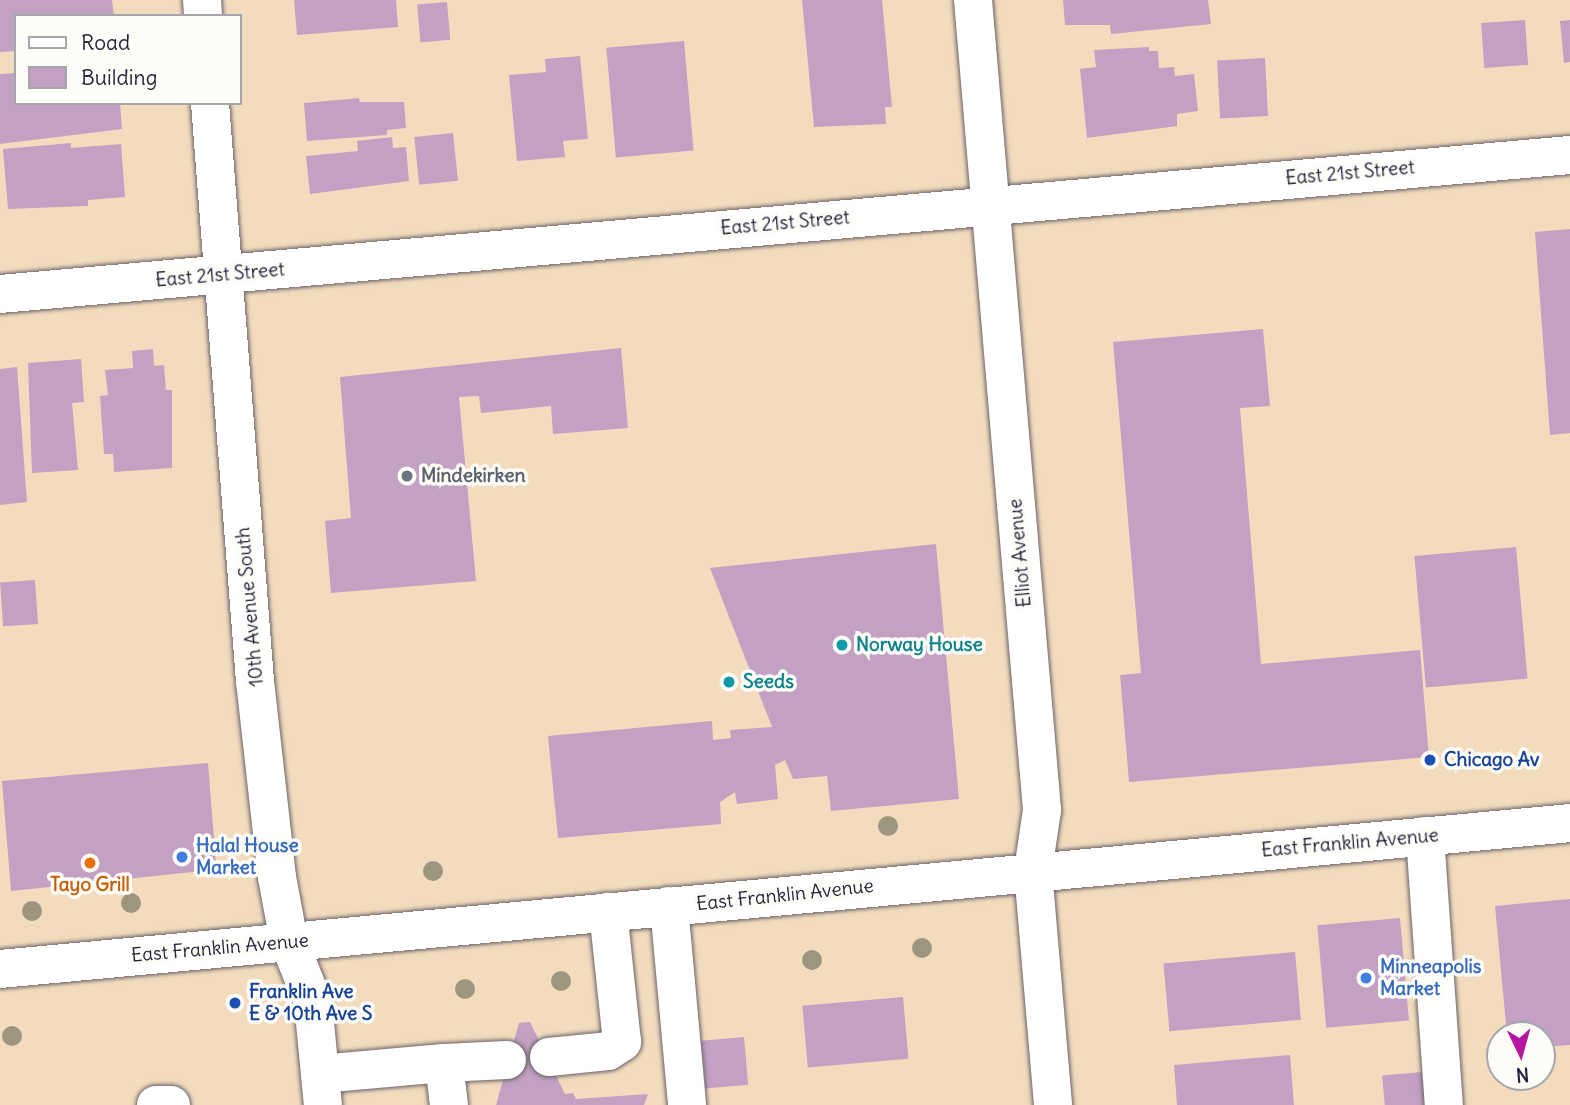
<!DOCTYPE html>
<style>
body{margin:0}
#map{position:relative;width:1570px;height:1105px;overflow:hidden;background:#f3dcbe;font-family:Delius,sans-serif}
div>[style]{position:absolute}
.building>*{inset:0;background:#c3a1c3;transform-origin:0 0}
.roads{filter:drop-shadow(0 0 2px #6b6369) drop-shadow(0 0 2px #6b6369)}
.minor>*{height:38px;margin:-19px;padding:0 19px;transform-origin:19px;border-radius:19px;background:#fff}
.major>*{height:38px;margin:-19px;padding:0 19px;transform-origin:19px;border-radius:19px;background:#fff}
.trees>*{width:20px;height:20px;margin:-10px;border-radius:50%;background:#9d957e}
.dots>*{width:19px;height:19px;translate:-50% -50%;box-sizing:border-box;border:4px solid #fdfcf7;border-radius:50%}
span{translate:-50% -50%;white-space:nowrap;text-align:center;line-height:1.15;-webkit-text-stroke:7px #fdfcf7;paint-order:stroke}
.street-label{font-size:19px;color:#22223b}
.worship-label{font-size:19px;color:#5b616d;font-weight:700}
.left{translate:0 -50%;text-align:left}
.culture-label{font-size:19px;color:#0d838f;font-weight:700}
.transit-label{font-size:19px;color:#164399;font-weight:700}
.shop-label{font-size:19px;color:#366cbe;font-weight:700}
.food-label{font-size:19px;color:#c56008;font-weight:700}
.legend{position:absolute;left:14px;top:14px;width:228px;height:91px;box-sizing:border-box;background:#fdfcf7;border:2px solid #a5a5ac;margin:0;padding:9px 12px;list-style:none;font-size:21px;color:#22223b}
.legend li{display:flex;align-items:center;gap:14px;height:35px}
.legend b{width:35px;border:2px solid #a5a5ac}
.north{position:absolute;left:1486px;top:1021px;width:70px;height:70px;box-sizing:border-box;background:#fdfcf7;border:2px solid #a5a5ac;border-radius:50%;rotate:175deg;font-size:19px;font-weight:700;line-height:28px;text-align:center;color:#22223b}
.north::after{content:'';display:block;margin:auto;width:24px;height:32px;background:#b5179e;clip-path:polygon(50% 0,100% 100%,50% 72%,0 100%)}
</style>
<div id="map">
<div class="building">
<i style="clip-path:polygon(0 0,112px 0,114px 16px,16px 16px,16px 51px,0 52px)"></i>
<i style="clip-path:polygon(294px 0,396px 0,398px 27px,297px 35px)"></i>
<i style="clip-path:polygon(802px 0,882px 0,892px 107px,885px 107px,886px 124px,814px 127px)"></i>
<i style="clip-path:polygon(1063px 0,1208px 0,1211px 24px,1111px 34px,1110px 25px,1065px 25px)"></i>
<i style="left:447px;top:2px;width:38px;height:30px;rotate:85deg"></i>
<i style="left:1525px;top:20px;width:45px;height:44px;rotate:86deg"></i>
<i style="clip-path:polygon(1570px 20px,1570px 62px,1564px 63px,1560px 21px)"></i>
<i style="left:684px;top:41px;width:110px;height:78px;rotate:85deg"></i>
<i style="clip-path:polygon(1149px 47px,1149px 51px,1158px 51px,1159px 68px,1174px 67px,1175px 76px,1194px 74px,1198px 111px,1177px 114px,1177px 126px,1087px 138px,1080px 69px,1096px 67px,1094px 50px)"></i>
<i style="clip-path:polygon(580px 56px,588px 139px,563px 141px,565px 157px,517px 161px,509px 75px,546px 72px,545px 59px)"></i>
<i style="left:1265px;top:58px;width:58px;height:48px;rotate:87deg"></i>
<i style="clip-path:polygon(16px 73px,16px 103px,120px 103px,122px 129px,0 144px,0 74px)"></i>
<i style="clip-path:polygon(359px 98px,360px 102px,404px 102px,406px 128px,387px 130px,387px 135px,307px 141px,304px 103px)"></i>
<i style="left:453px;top:133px;width:48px;height:39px;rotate:84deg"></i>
<i style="clip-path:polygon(392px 137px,393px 148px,406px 147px,409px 181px,310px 194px,306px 156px,358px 151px,357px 141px)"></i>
<i style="clip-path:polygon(71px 143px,71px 148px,121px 144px,125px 197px,88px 200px,88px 206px,8px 209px,3px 149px)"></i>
<i style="clip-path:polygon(1570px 229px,1570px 433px,1550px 435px,1535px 232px)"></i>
<i style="clip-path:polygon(1263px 329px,1270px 406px,1240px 408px,1261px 664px,1420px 650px,1429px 757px,1129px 782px,1120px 675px,1141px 673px,1113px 342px)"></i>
<i style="clip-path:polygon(621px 348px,628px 428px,553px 434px,551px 406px,481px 413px,479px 396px,459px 397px,476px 581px,331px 593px,325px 521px,351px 518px,340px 377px)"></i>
<i style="clip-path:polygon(153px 349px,154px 366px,164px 365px,166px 390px,172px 390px,172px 468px,114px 472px,113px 454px,104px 454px,100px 396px,108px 395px,105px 370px,133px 368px,132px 351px)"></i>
<i style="clip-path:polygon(81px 359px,84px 402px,72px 403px,78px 470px,32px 473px,28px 363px)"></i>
<i style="clip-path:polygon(17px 367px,27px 502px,0 505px,0 369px)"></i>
<i style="clip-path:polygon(936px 544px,959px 799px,831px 811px,827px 776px,793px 779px,785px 760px,775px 765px,778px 799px,737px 804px,735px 792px,720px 802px,721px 824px,558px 838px,548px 736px,712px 721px,713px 740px,731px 738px,730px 730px,772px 727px,710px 568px)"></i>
<i style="left:1516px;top:547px;width:132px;height:102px;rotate:85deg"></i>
<i style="left:35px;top:580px;width:44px;height:35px;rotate:86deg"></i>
<i style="clip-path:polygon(208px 763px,216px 864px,212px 870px,11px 891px,2px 781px)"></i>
<i style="clip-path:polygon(1570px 899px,1570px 1045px,1542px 1047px,1542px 1035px,1507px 1035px,1495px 906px)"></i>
<i style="left:1400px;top:918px;width:103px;height:83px;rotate:85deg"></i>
<i style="left:1295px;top:952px;width:68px;height:132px;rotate:85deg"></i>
<i style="left:903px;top:997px;width:62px;height:101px;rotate:85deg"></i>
<i style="clip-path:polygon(530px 1022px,565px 1094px,573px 1093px,576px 1099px,648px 1094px,644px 1105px,496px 1105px,519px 1023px)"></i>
<i style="left:744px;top:1037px;width:48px;height:43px;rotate:85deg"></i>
<i style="clip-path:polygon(1290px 1055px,1294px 1105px,1177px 1105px,1174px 1065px)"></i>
<i style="left:1422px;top:1072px;width:33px;height:40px;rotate:85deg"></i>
</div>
<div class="roads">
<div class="minor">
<i style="left:202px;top:0;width:16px;rotate:86deg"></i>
<i style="left:973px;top:0;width:813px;rotate:85.13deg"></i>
<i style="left:1042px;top:810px;width:62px;rotate:98.4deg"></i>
<i style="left:1033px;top:871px;width:235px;rotate:85.1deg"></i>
<i style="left:210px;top:103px;width:580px;rotate:85.55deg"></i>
<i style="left:255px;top:681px;width:197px;rotate:83.6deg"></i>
<i style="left:277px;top:877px;width:66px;rotate:79.5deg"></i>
<i style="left:289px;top:942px;width:65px;rotate:68.2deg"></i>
<i style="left:313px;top:1002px;width:103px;rotate:84.5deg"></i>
<i style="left:0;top:294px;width:1576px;rotate:-5.06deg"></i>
<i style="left:1425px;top:836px;width:270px;rotate:86deg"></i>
<i style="left:669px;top:906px;width:200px;rotate:84.8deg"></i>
<i style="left:549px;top:1057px;width:59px;rotate:-5.8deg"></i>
<i style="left:608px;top:1051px;width:17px;rotate:-33deg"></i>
<i style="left:622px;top:1042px;width:131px;rotate:-96.1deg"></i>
<i style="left:444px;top:1063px;width:63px;rotate:-2.7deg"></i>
<i style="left:320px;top:1074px;width:124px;rotate:-5.1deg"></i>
<i style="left:444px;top:1063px;width:42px;rotate:83.2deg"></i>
<i style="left:156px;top:1105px;width:15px"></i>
</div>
<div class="major">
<i style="left:0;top:969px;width:1577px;rotate:-5.31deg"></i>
</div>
</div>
<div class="trees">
<i style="left:888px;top:826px"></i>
<i style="left:433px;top:871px"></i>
<i style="left:131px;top:903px"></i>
<i style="left:32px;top:911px"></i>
<i style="left:922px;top:948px"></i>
<i style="left:812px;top:960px"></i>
<i style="left:561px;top:981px"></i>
<i style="left:465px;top:989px"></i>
<i style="left:12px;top:1036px"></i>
</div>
<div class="dots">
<i style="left:407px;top:476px;background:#6b7280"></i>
<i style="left:842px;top:645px;background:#0f9aa8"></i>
<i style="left:729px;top:682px;background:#0f9aa8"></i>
<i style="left:1430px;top:760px;background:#1a4fb4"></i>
<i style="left:182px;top:857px;background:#3f7fe0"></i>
<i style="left:90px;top:863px;background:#e8710a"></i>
<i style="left:1366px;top:978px;background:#3f7fe0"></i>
<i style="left:235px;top:1003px;background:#1a4fb4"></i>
</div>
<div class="street-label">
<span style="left:1350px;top:173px;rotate:-5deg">East 21st Street</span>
<span style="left:785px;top:223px;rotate:-5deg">East 21st Street</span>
<span style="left:220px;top:275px;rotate:-5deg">East 21st Street</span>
<span style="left:1020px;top:553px;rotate:-95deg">Elliot Avenue</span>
<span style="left:250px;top:607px;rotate:-95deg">10th Avenue South</span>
<span style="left:1350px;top:843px;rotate:-5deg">East Franklin Avenue</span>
<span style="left:785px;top:895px;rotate:-6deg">East Franklin Avenue</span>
<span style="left:220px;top:948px;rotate:-5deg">East Franklin Avenue</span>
</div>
<div class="worship-label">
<span class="left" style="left:421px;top:476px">Mindekirken</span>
</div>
<div class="culture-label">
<span class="left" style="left:856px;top:645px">Norway House</span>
<span class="left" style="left:743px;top:682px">Seeds</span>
</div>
<div class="transit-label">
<span class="left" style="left:1444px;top:760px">Chicago Av</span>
<span class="left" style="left:249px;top:1003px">Franklin Ave<br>E &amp; 10th Ave S</span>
</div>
<div class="shop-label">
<span class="left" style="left:196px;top:857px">Halal House<br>Market</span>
<span class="left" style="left:1380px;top:978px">Minneapolis<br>Market</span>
</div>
<div class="food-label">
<span style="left:90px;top:885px">Tayo Grill</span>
</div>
<ul class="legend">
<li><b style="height:9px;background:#fff"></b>Road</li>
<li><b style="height:19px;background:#c3a1c3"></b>Building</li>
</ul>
<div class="north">N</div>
</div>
